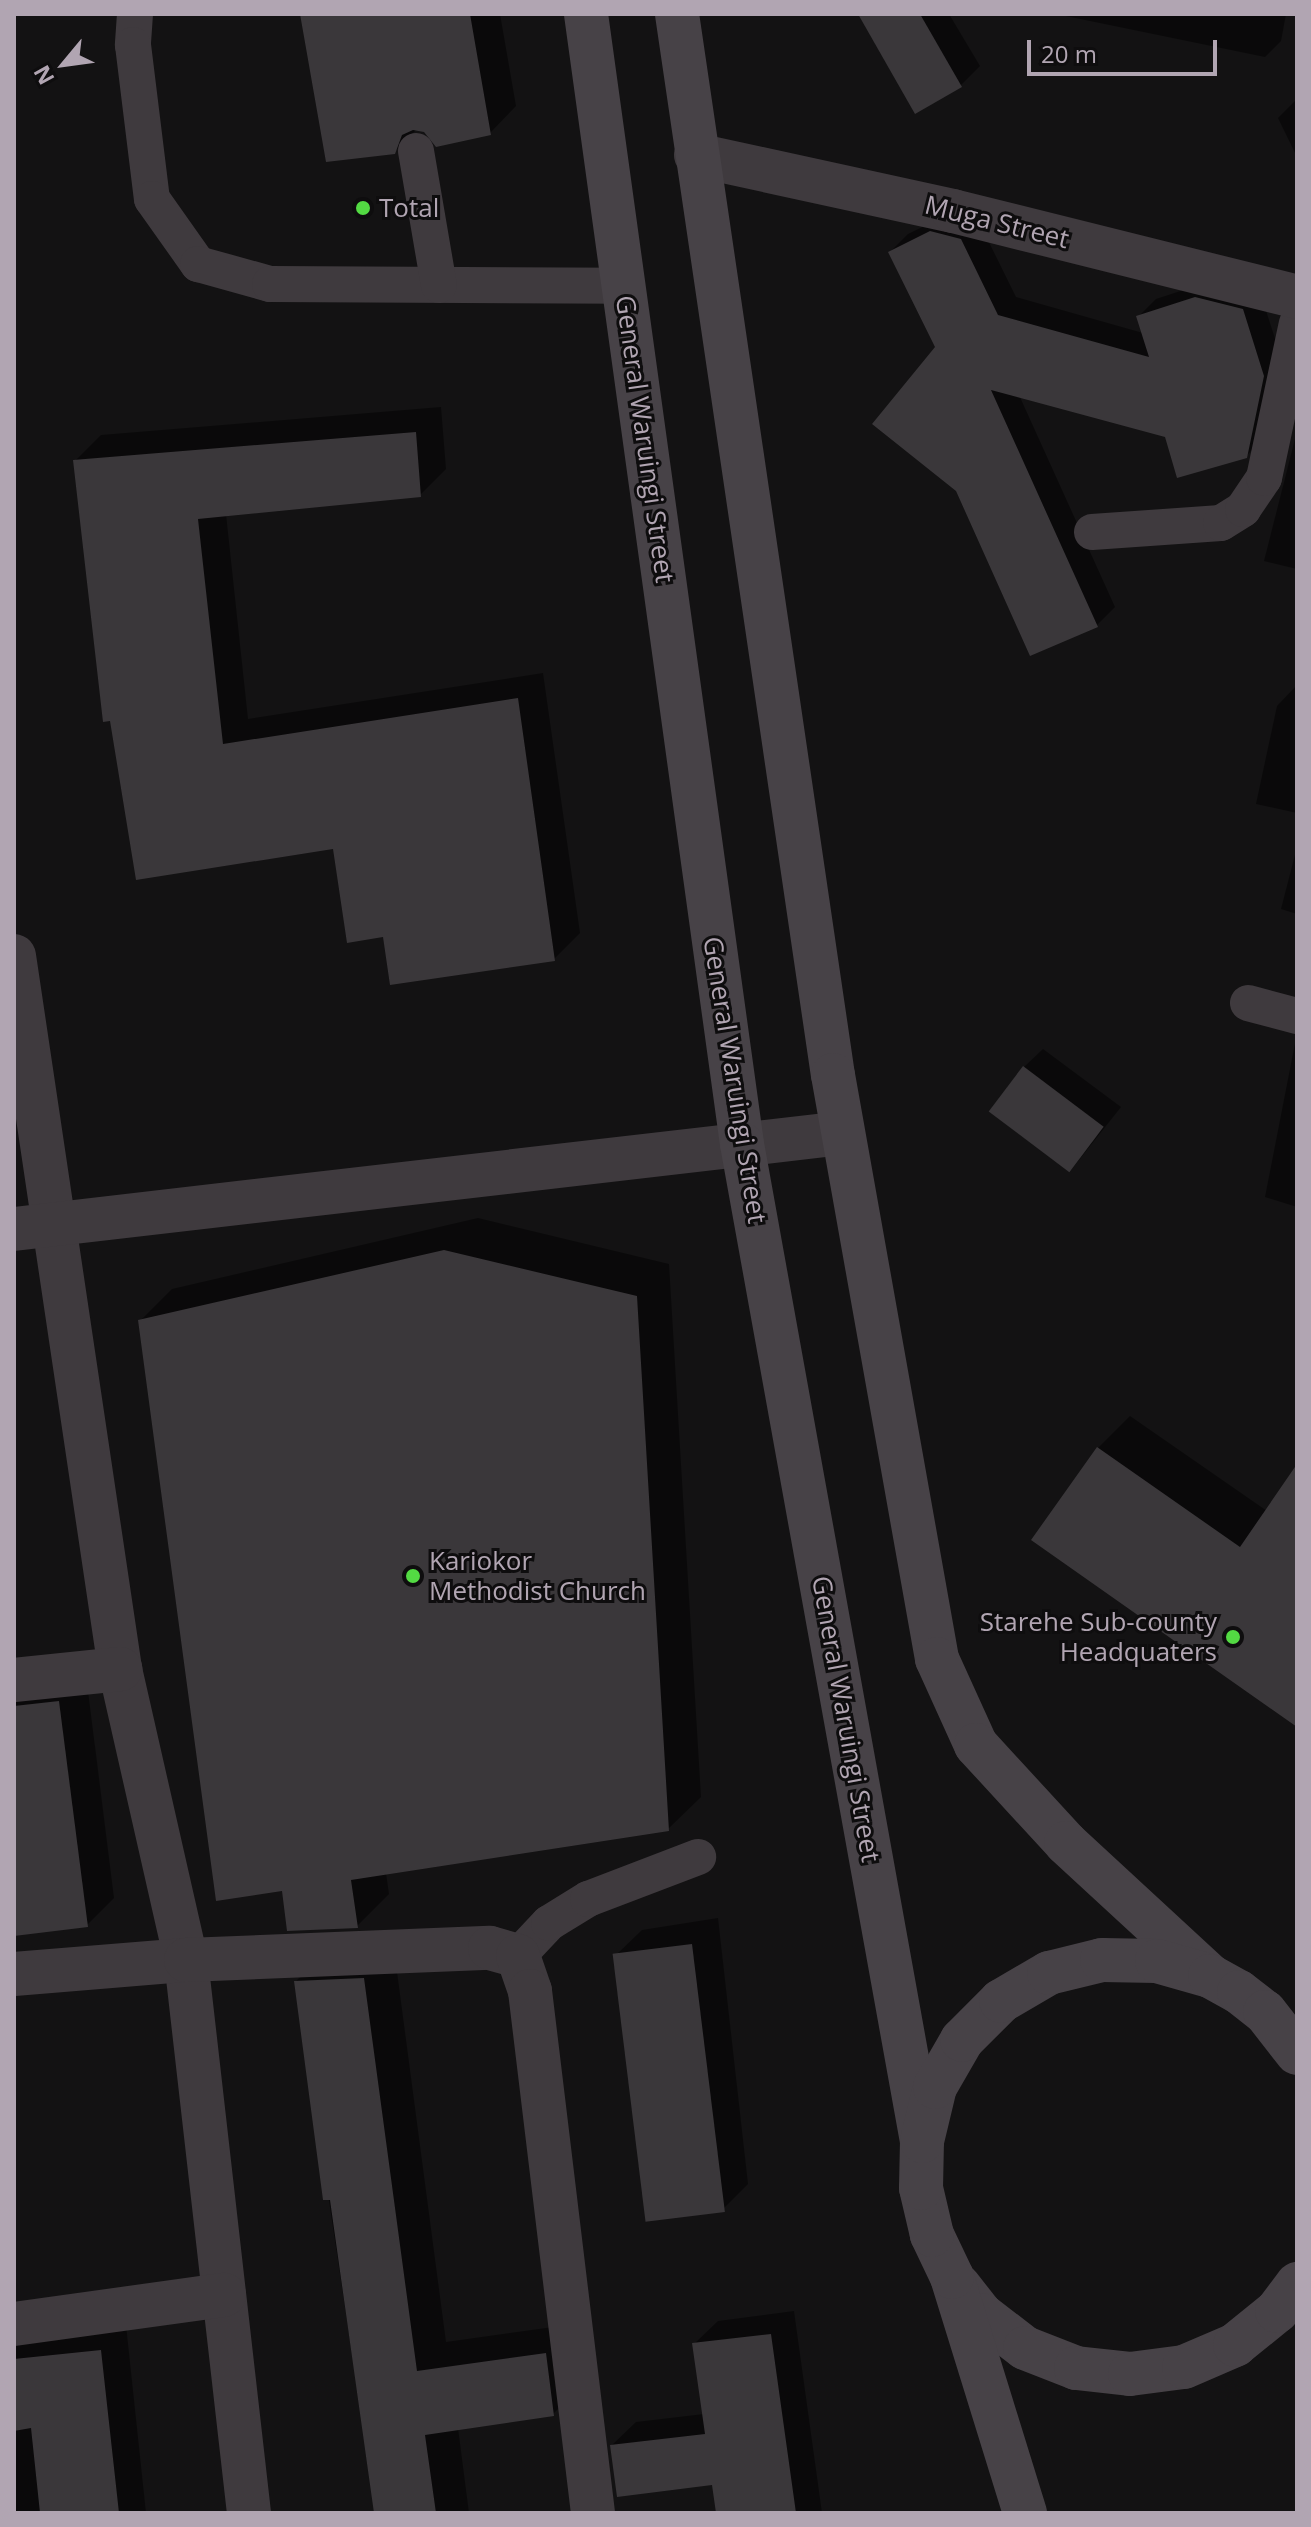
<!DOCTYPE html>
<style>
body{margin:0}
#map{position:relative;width:1311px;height:2527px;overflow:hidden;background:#131213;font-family:"Open Sans",sans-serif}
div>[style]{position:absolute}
.shadow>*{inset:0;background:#0007}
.building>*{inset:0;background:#3a373a;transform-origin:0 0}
.service>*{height:36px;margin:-18px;padding:0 18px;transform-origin:18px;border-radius:18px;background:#3f3a3e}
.minor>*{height:44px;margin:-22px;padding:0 22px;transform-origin:22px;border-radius:22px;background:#3f3a3e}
.secondary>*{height:44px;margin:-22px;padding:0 22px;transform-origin:22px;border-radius:22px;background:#474247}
.dots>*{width:22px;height:22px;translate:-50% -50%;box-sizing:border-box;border:4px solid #0e0d0e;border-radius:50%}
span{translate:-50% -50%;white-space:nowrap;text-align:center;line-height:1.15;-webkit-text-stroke:6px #0e0d0e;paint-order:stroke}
.poi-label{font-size:26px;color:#b1a5b2}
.left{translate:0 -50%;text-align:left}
.right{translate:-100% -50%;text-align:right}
.street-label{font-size:26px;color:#b1a5b2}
.frame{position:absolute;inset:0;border:16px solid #b1a5b2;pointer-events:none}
.north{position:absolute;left:24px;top:24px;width:80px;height:80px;-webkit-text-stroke:6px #0e0d0e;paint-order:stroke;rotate:241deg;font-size:22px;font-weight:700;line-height:32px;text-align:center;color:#b1a5b2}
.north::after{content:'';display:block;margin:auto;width:28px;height:36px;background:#b1a5b2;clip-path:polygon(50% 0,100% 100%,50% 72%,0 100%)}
.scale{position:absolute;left:1027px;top:40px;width:190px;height:36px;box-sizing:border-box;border:4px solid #b1a5b2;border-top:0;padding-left:10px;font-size:24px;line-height:28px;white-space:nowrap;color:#b1a5b2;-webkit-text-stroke:6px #0e0d0e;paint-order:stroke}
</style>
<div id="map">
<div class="shadow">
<i style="clip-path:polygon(302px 14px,500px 14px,516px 106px,490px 133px,417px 129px,394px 152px)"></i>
<i style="clip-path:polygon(860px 14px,949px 14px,980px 66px,961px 85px,916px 111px)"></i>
<i style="clip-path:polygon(1056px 14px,1286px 14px,1281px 41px,1265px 57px)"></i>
<i style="clip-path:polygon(1297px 99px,1297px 157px,1278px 118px)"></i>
<i style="clip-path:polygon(949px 214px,979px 222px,1016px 297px,1143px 333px,1138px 317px,1156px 299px,1214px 280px,1260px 292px,1281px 357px,1264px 438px,1246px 456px,1019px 395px,1115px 607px,1097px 625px,937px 347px,890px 252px,908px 234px)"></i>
<i style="clip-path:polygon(441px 407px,446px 469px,420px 495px,226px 514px,248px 719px,543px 673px,580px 933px,554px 959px,385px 935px,335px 847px,138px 878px,75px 461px,101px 435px)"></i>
<i style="clip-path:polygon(1297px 431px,1297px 569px,1264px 561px)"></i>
<i style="clip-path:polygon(1297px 685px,1297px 813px,1256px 804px,1277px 706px)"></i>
<i style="clip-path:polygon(1297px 847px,1297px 914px,1281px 909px)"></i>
<i style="clip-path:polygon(1297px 1033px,1297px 1207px,1265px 1197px)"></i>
<i style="clip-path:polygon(1043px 1049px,1121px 1107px,1071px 1170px,1024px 1067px)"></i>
<i style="clip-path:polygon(478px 1218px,669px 1264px,701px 1797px,668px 1829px,386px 1873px,389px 1894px,357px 1926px,284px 1889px,140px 1321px,172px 1289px)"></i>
<i style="clip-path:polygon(1130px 1416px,1267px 1511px,1297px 1478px,1297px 1725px,1098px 1448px)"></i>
<i style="clip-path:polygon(86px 1675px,114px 1898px,87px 1925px,14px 1934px,14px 1684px)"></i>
<i style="clip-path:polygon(718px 1918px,748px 2184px,722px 2210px,615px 1956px,642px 1930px)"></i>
<i style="clip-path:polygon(394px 1949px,446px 2342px,575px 2324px,583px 2384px,553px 2414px,458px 2428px,469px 2513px,376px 2513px,356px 2353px,352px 2354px,296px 1981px,326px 1952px)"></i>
<i style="clip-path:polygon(794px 2311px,822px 2513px,718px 2513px,713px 2483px,612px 2445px,636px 2422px,704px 2414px,694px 2344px,718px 2321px)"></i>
<i style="clip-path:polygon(126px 2325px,146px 2513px,14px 2513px,14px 2339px)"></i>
</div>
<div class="building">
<i style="clip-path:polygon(300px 14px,470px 14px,491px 135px,436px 147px,424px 132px,413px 130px,402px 135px,395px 154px,326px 162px)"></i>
<i style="clip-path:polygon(858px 14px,920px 14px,962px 87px,915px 114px)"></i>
<i style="clip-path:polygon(930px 231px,961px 239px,998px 315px,1149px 357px,1136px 316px,1195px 297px,1243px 309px,1264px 376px,1247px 458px,1177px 478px,1165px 437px,991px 390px,1098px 627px,1030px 656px,956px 491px,872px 424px,935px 347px,888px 252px)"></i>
<i style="clip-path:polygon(416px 432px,421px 497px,198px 519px,223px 744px,518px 698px,555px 961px,390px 985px,383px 937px,347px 943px,333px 849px,136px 880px,110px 721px,103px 722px,73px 460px)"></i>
<i style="left:1023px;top:1066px;width:101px;height:57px;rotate:37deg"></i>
<i style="clip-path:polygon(444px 1250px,637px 1296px,669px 1831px,351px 1880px,358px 1928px,287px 1931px,282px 1891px,216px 1901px,138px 1320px)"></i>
<i style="clip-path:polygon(1097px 1447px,1240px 1547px,1297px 1464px,1297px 1727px,1031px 1540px)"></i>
<i style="clip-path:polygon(59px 1701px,88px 1927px,14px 1936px,14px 1706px)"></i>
<i style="left:692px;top:1944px;width:270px;height:80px;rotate:83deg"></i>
<i style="clip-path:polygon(364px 1978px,417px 2371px,546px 2353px,554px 2416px,425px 2435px,436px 2513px,374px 2513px,330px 2200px,323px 2200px,294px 1981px)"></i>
<i style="clip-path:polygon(771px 2334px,796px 2513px,716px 2513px,712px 2485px,617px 2497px,610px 2445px,705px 2434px,692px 2343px)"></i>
<i style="clip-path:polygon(101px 2350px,119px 2513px,40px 2513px,31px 2428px,14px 2431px,14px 2359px)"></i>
</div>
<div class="service">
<i style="left:135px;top:14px;width:31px;rotate:94deg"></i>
<i style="left:133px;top:45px;width:155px;rotate:83deg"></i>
<i style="left:152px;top:199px;width:80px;rotate:54.7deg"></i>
<i style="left:198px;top:264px;width:75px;rotate:15.5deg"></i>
<i style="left:270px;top:284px;width:354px;rotate:0.3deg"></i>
<i style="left:416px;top:151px;width:136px;rotate:80.3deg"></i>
<i style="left:1092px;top:532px;width:129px;rotate:-4deg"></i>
<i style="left:1221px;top:523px;width:26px;rotate:-32deg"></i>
<i style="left:1243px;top:509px;width:37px;rotate:-56deg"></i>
<i style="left:1264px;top:478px;width:158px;rotate:-78deg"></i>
<i style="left:1248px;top:1003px;width:51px;rotate:14.9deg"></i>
<i style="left:518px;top:1956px;width:45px;rotate:-46.8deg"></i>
<i style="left:549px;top:1923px;width:46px;rotate:-31.6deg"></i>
<i style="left:588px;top:1899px;width:118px;rotate:-20.9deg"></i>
</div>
<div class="minor">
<i style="left:696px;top:155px;width:263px;rotate:12.3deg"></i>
<i style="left:953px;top:211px;width:355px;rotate:14deg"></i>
<i style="left:14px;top:956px;width:721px;rotate:81.54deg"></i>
<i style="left:120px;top:1669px;width:298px;rotate:77.2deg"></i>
<i style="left:186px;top:1960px;width:557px;rotate:83.5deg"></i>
<i style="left:14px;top:1229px;width:834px;rotate:-6.61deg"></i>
<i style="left:14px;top:1680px;width:107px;rotate:-5.9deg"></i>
<i style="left:14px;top:1974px;width:173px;rotate:-4.7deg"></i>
<i style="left:186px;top:1960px;width:304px;rotate:-2.3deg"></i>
<i style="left:490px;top:1948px;width:29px;rotate:16deg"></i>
<i style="left:518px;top:1956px;width:37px;rotate:71deg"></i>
<i style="left:530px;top:1991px;width:526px;rotate:83.12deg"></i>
<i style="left:14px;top:2324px;width:212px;rotate:-7.9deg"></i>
</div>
<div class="secondary">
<i style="left:586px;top:14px;width:1141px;rotate:82.14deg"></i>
<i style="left:742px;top:1144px;width:1013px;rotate:79.77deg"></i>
<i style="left:677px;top:14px;width:1072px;rotate:81.64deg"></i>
<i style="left:833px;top:1075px;width:593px;rotate:79.9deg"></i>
<i style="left:937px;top:1659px;width:94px;rotate:65.6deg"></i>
<i style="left:976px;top:1745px;width:133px;rotate:47.4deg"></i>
<i style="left:1066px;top:1843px;width:196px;rotate:42.7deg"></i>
<i style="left:959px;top:2286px;width:37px;rotate:52deg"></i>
<i style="left:982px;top:2315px;width:54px;rotate:37.5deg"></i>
<i style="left:1025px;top:2348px;width:55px;rotate:21.4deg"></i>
<i style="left:1076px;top:2368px;width:54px;rotate:6.3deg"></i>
<i style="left:1130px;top:2374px;width:54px;rotate:-7.4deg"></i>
<i style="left:1184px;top:2367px;width:56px;rotate:-23.3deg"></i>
<i style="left:1235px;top:2345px;width:54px;rotate:-39deg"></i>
<i style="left:1277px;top:2311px;width:34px;rotate:-53deg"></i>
<i style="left:1025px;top:2513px;width:247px;rotate:-107.2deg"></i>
<i style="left:952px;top:2277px;width:47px;rotate:-115.5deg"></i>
<i style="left:932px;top:2235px;width:48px;rotate:-103.2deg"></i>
<i style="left:921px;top:2188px;width:47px;rotate:-88.8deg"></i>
<i style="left:922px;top:2141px;width:56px;rotate:-76.5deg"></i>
<i style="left:935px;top:2087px;width:54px;rotate:-60.1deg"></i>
<i style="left:962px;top:2040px;width:55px;rotate:-45deg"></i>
<i style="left:1001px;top:2001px;width:56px;rotate:-30.3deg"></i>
<i style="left:1049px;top:1973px;width:55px;rotate:-13.8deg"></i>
<i style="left:1102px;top:1960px;width:55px;rotate:1deg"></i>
<i style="left:1157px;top:1961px;width:55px;rotate:15.8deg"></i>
<i style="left:1210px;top:1976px;width:33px;rotate:29deg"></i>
<i style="left:1239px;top:1992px;width:33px;rotate:38deg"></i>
<i style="left:1265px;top:2012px;width:52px;rotate:52deg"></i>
</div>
<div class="dots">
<i style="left:363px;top:208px;background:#53da43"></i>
<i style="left:413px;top:1576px;background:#53da43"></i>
<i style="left:1233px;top:1637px;background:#53da43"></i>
</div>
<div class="poi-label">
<span class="left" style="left:379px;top:208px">Total</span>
<span class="left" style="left:429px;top:1576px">Kariokor<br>Methodist Church</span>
<span class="right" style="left:1217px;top:1637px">Starehe Sub-county<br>Headquaters</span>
</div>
<div class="street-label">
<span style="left:997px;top:222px;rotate:14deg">Muga Street</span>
<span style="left:645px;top:439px;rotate:82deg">General Waruingi Street</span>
<span style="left:735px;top:1080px;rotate:81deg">General Waruingi Street</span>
<span style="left:846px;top:1719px;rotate:80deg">General Waruingi Street</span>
</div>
<div class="frame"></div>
<div class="north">N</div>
<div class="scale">20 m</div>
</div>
